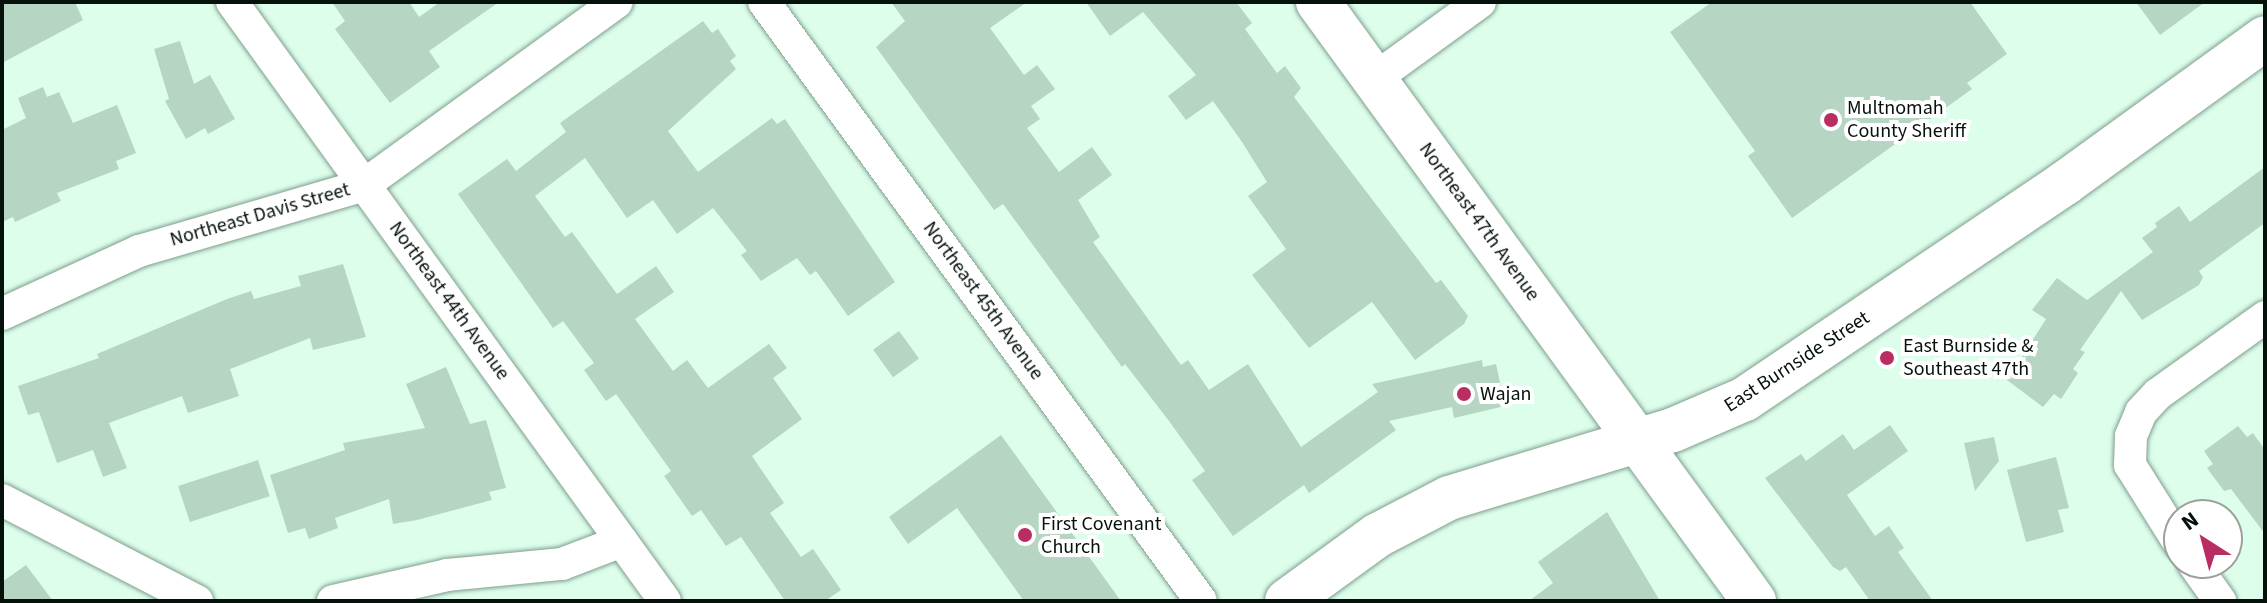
<!DOCTYPE html>
<style>
body{margin:0}
#map{position:relative;width:2267px;height:603px;overflow:hidden;background:#ddfeeb;font-family:"Source Sans 3",sans-serif}
div>[style]{position:absolute}
.building>*{inset:0;background:#b6d5c3;transform-origin:0 0}
.roads{filter:drop-shadow(0 0 2px #7f9e8d) drop-shadow(0 0 2px #7f9e8d)}
.street>*{height:32px;margin:-16px;padding:0 16px;transform-origin:16px;border-radius:16px;background:#fff}
.secondary>*{height:44px;margin:-22px;padding:0 22px;transform-origin:22px;border-radius:22px;background:#fff}
.dots>*{width:22px;height:22px;translate:-50% -50%;box-sizing:border-box;border:4px solid #fff;border-radius:50%}
span{translate:-50% -50%;white-space:nowrap;text-align:center;line-height:1.15;-webkit-text-stroke:8px #fff;paint-order:stroke}
.poi-label{font-size:20px;color:#06110b}
.left{translate:0 -50%;text-align:left}
.street-label{font-size:20px;color:#06110b}
.frame{position:absolute;inset:0;border:4px solid #06110b;pointer-events:none}
.north{position:absolute;left:2163px;top:499px;width:80px;height:80px;box-sizing:border-box;background:#fff;border:2px solid #9ba09d;border-radius:50%;rotate:324deg;font-size:22px;font-weight:700;line-height:32px;text-align:center;color:#06110b}
.north::after{content:'';display:block;margin:auto;width:28px;height:36px;background:#b92d62;clip-path:polygon(50% 0,100% 100%,50% 72%,0 100%)}
</style>
<div id="map">
<div class="building">
<i style="clip-path:polygon(2px 2px,75px 2px,83px 20px,2px 63px)"></i>
<i style="clip-path:polygon(332px 2px,409px 2px,419px 17px,440px 2px,499px 2px,429px 51px,440px 67px,390px 103px,335px 29px,345px 21px)"></i>
<i style="clip-path:polygon(891px 2px,1027px 2px,990px 28px,1024px 75px,1037px 65px,1055px 89px,1031px 106px,1040px 119px,1027px 128px,1059px 172px,1092px 147px,1112px 175px,1078px 200px,1100px 237px,1093px 242px,1181px 365px,1188px 360px,1209px 390px,1248px 364px,1301px 447px,1378px 392px,1372px 384px,1482px 360px,1483px 367px,1496px 364px,1505px 406px,1454px 418px,1452px 407px,1389px 421px,1396px 430px,1309px 493px,1304px 485px,1233px 536px,1192px 480px,1205px 471px,1169px 421px,1125px 364px,1122px 367px,1003px 204px,994px 210px,876px 47px,905px 21px)"></i>
<i style="clip-path:polygon(1086px 2px,1236px 2px,1252px 23px,1245px 29px,1277px 73px,1285px 66px,1301px 88px,1294px 97px,1436px 283px,1441px 280px,1468px 316px,1464px 324px,1415px 360px,1372px 302px,1309px 348px,1252px 275px,1286px 249px,1248px 196px,1267px 182px,1242px 142px,1213px 101px,1186px 120px,1168px 96px,1196px 75px,1143px 12px,1110px 36px)"></i>
<i style="clip-path:polygon(1712px 2px,1970px 2px,2007px 54px,1967px 83px,1972px 89px,1792px 218px,1748px 156px,1755px 151px,1670px 32px)"></i>
<i style="clip-path:polygon(2136px 2px,2205px 2px,2160px 35px)"></i>
<i style="clip-path:polygon(703px 21px,712px 33px,718px 29px,736px 56px,730px 61px,736px 69px,668px 131px,698px 172px,772px 118px,777px 124px,785px 119px,895px 282px,848px 316px,816px 271px,810px 275px,797px 258px,761px 281px,741px 255px,747px 251px,713px 208px,677px 234px,653px 200px,627px 218px,585px 158px,535px 196px,565px 237px,572px 232px,617px 294px,656px 266px,674px 292px,635px 319px,673px 371px,687px 360px,708px 388px,769px 344px,787px 368px,773px 378px,802px 419px,752px 456px,784px 503px,770px 513px,801px 557px,813px 549px,841px 590px,825px 601px,785px 601px,741px 537px,726px 546px,701px 510px,692px 516px,664px 476px,671px 471px,616px 394px,606px 401px,584px 370px,594px 363px,563px 321px,553px 328px,458px 194px,507px 159px,516px 171px,566px 132px,560px 123px)"></i>
<i style="clip-path:polygon(180px 41px,194px 84px,210px 75px,235px 119px,208px 134px,205px 128px,186px 139px,165px 101px,169px 99px,154px 49px)"></i>
<i style="clip-path:polygon(43px 87px,47px 97px,59px 92px,73px 123px,117px 105px,136px 153px,116px 161px,119px 169px,57px 193px,61px 201px,15px 222px,13px 217px,2px 222px,2px 130px,26px 118px,18px 98px)"></i>
<i style="clip-path:polygon(2265px 167px,2265px 223px,2199px 271px,2203px 277px,2199px 285px,2142px 320px,2121px 291px,2080px 350px,2085px 352px,2073px 369px,2078px 373px,2061px 399px,2054px 394px,2043px 407px,2007px 380px,2046px 319px,2032px 310px,2057px 278px,2087px 300px,2153px 252px,2142px 238px,2157px 227px,2155px 223px,2179px 206px,2190px 222px)"></i>
<i style="clip-path:polygon(343px 264px,366px 337px,313px 350px,310px 338px,230px 369px,239px 396px,188px 413px,182px 396px,109px 423px,127px 468px,103px 477px,93px 450px,57px 463px,39px 412px,28px 415px,18px 386px,99px 358px,97px 354px,227px 299px,251px 291px,254px 299px,301px 286px,298px 276px)"></i>
<i style="left:899px;top:331px;width:34px;height:32px;rotate:54deg"></i>
<i style="clip-path:polygon(446px 367px,470px 424px,486px 420px,506px 488px,489px 492px,492px 500px,417px 520px,393px 524px,389px 499px,335px 518px,338px 528px,309px 539px,305px 528px,288px 533px,270px 475px,345px 450px,343px 443px,425px 428px,406px 384px)"></i>
<i style="clip-path:polygon(1890px 425px,1908px 451px,1847px 495px,1875px 536px,1889px 526px,1904px 548px,1898px 552px,1933px 601px,1870px 601px,1846px 567px,1840px 571px,1833px 567px,1765px 478px,1801px 454px,1806px 461px,1843px 434px,1854px 450px)"></i>
<i style="clip-path:polygon(2238px 426px,2247px 437px,2253px 433px,2265px 450px,2265px 534px,2231px 489px,2224px 491px,2207px 468px,2213px 464px,2204px 451px)"></i>
<i style="clip-path:polygon(1001px 435px,1121px 601px,1024px 601px,957px 508px,908px 544px,889px 517px)"></i>
<i style="clip-path:polygon(1994px 437px,1999px 461px,1975px 491px,1964px 443px)"></i>
<i style="clip-path:polygon(2056px 457px,2069px 508px,2058px 510px,2064px 532px,2026px 542px,2007px 470px)"></i>
<i style="left:258px;top:460px;width:38px;height:84px;rotate:72deg"></i>
<i style="clip-path:polygon(1607px 512px,1660px 601px,1529px 601px,1553px 583px,1538px 562px)"></i>
<i style="clip-path:polygon(26px 565px,53px 601px,2px 601px,2px 582px)"></i>
</div>
<div class="roads">
<div class="street">
<i style="left:232px;top:2px;width:739px;rotate:54.14deg"></i>
<i style="left:764px;top:2px;width:741px;rotate:53.89deg"></i>
<i style="left:1374px;top:79px;width:131px;rotate:-36deg"></i>
<i style="left:2px;top:314px;width:151px;rotate:-24.7deg"></i>
<i style="left:139px;top:251px;width:234px;rotate:-16.3deg"></i>
<i style="left:364px;top:185px;width:312px;rotate:-35.9deg"></i>
<i style="left:2px;top:500px;width:220px;rotate:27.4deg"></i>
<i style="left:2179px;top:543px;width:92px;rotate:-122.1deg"></i>
<i style="left:2130px;top:465px;width:29px;rotate:-88deg"></i>
<i style="left:2131px;top:436px;width:26px;rotate:-67deg"></i>
<i style="left:2141px;top:412px;width:25px;rotate:-47deg"></i>
<i style="left:2158px;top:394px;width:132px;rotate:-35.7deg"></i>
<i style="left:2193px;top:563px;width:47px;rotate:54.6deg"></i>
<i style="left:333px;top:601px;width:117px;rotate:-12.8deg"></i>
<i style="left:447px;top:575px;width:116px;rotate:-5.5deg"></i>
<i style="left:562px;top:564px;width:64px;rotate:-21deg"></i>
</div>
<div class="secondary">
<i style="left:1318px;top:2px;width:741px;rotate:53.95deg"></i>
<i style="left:1287px;top:601px;width:112px;rotate:-36deg"></i>
<i style="left:1378px;top:535px;width:80px;rotate:-27.5deg"></i>
<i style="left:1449px;top:498px;width:234px;rotate:-16.9deg"></i>
<i style="left:1673px;top:430px;width:78px;rotate:-23.3deg"></i>
<i style="left:1745px;top:399px;width:386px;rotate:-34deg"></i>
<i style="left:2065px;top:183px;width:247px;rotate:-35.9deg"></i>
</div>
</div>
<div class="dots">
<i style="left:1831px;top:120px;background:#b92d62"></i>
<i style="left:1887px;top:358px;background:#b92d62"></i>
<i style="left:1464px;top:394px;background:#b92d62"></i>
<i style="left:1025px;top:535px;background:#b92d62"></i>
</div>
<div class="poi-label">
<span class="left" style="left:1847px;top:120px">Multnomah<br>County Sheriff</span>
<span class="left" style="left:1903px;top:358px">East Burnside &amp;<br>Southeast 47th</span>
<span class="left" style="left:1480px;top:394px">Wajan</span>
<span class="left" style="left:1041px;top:536px">First Covenant<br>Church</span>
</div>
<div class="street-label">
<span style="left:260px;top:215px;rotate:-16deg">Northeast Davis Street</span>
<span style="left:1479px;top:222px;rotate:54deg">Northeast 47th Avenue</span>
<span style="left:449px;top:301px;rotate:54deg">Northeast 44th Avenue</span>
<span style="left:983px;top:301px;rotate:54deg">Northeast 45th Avenue</span>
<span style="left:1797px;top:362px;rotate:-33deg">East Burnside Street</span>
</div>
<div class="frame"></div>
<div class="north">N</div>
</div>
